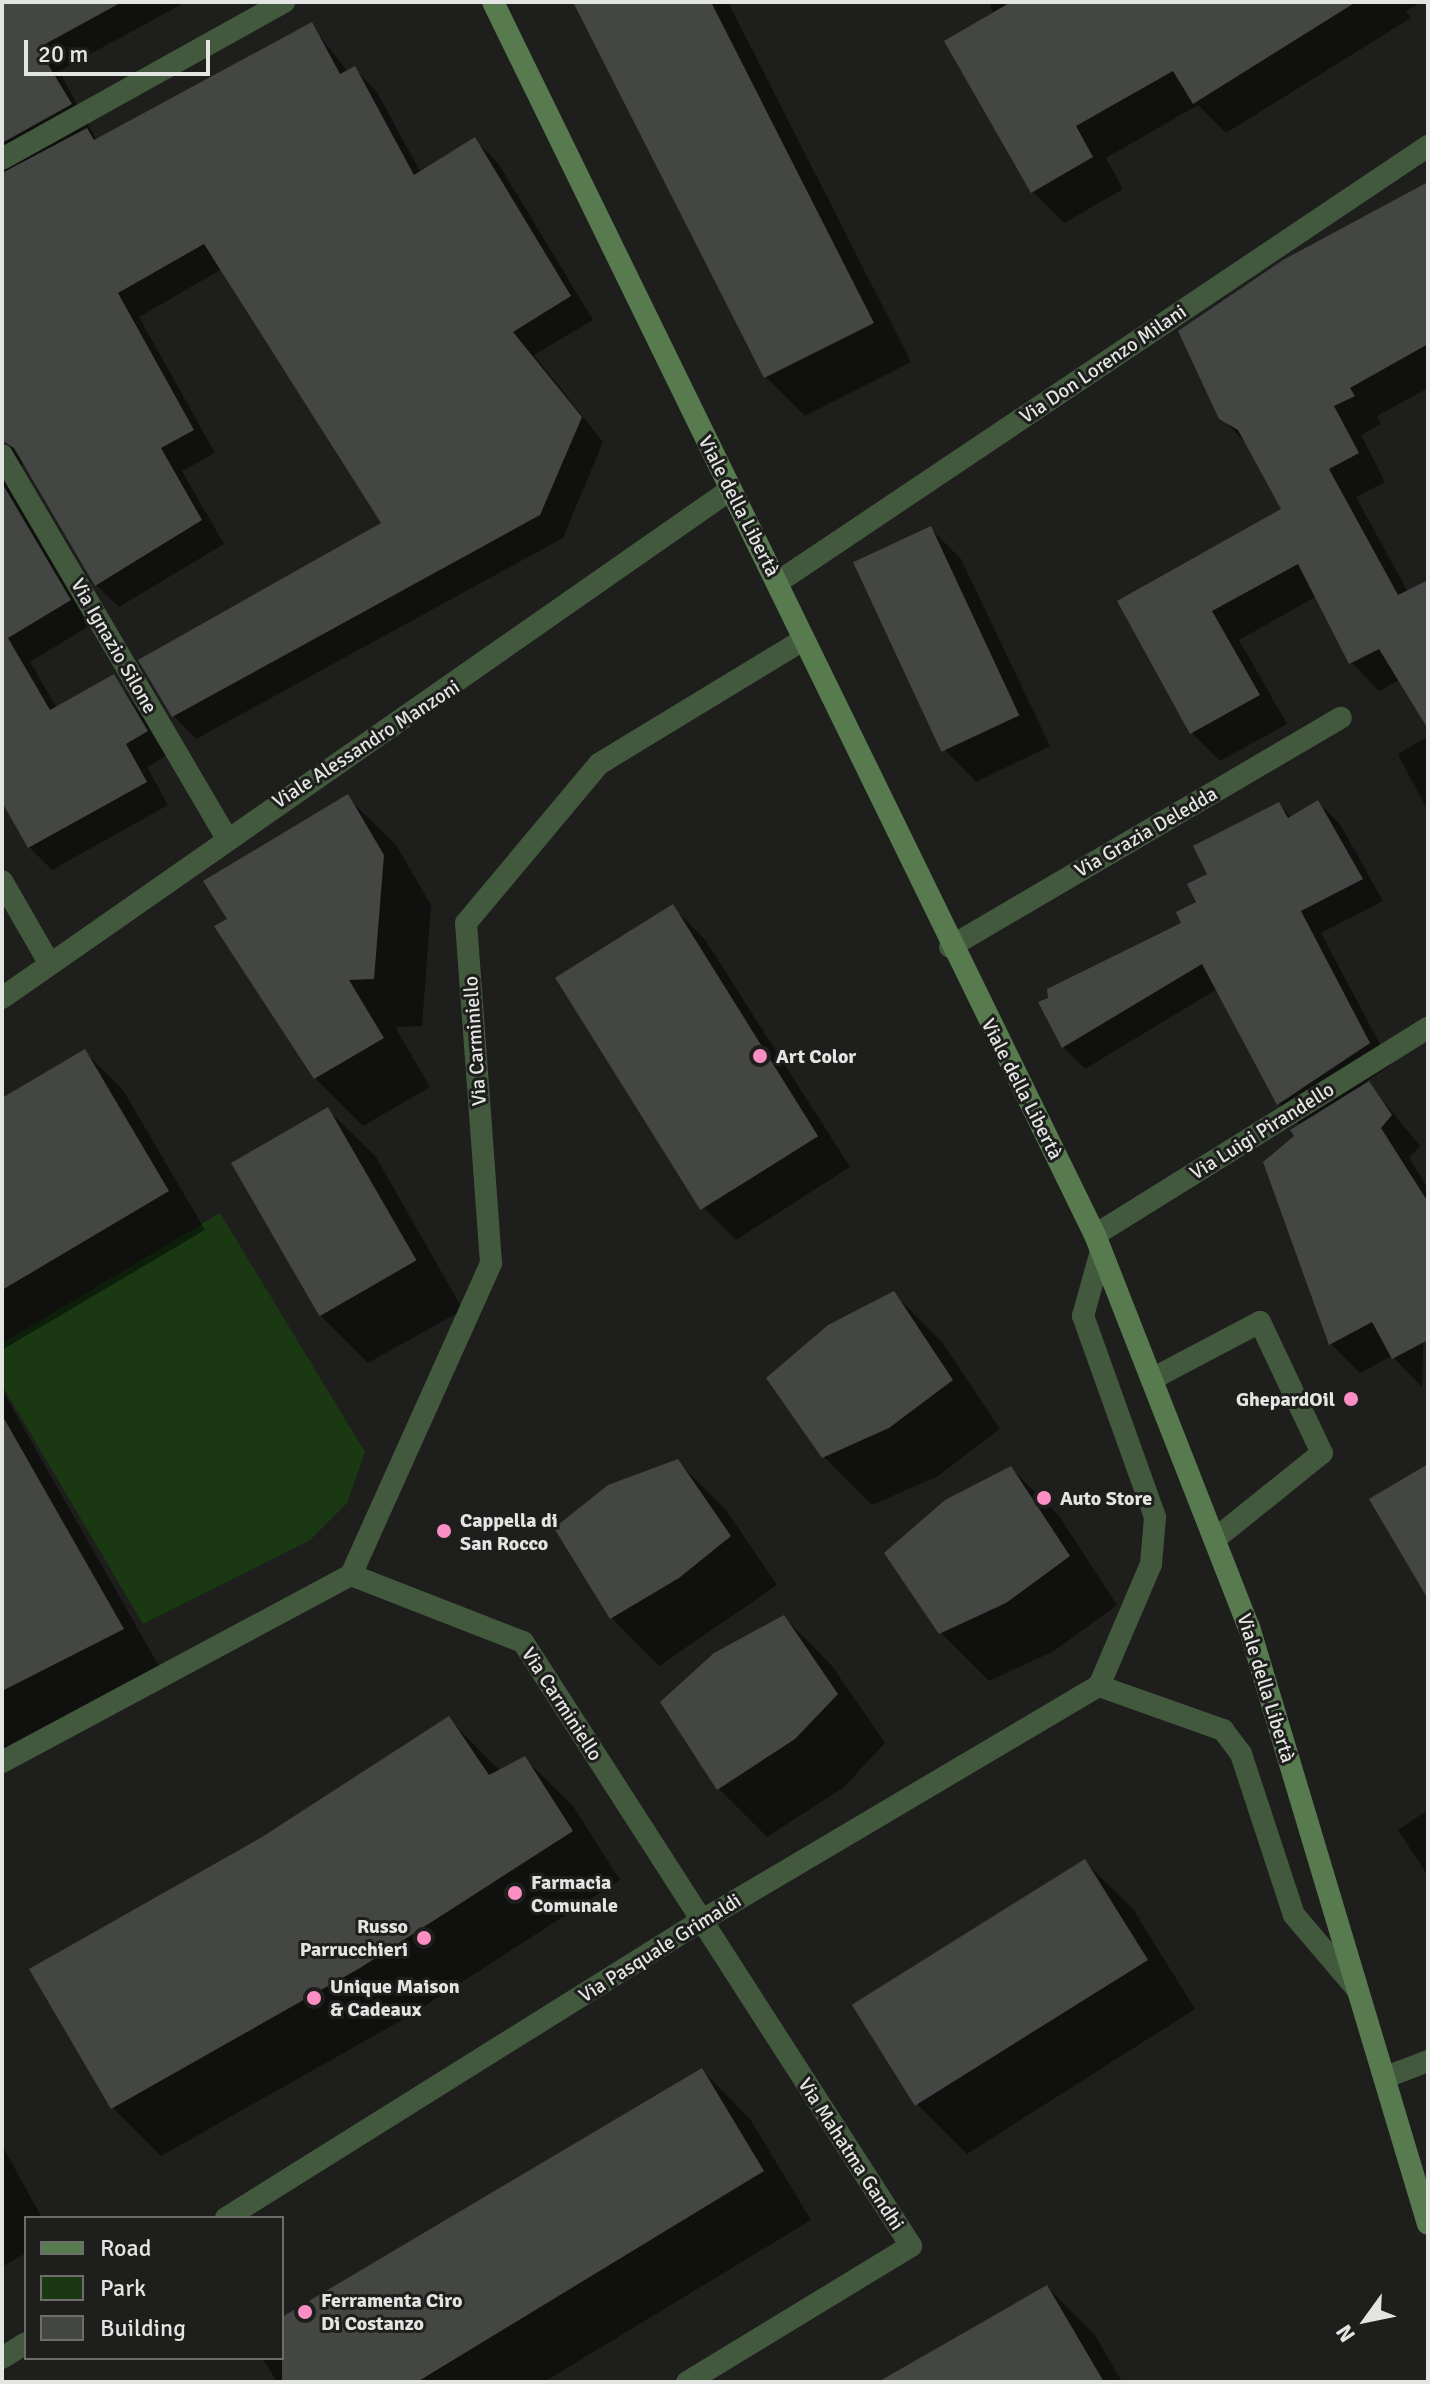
<!DOCTYPE html>
<meta charset="utf-8">
<style>
body{margin:0}
#map{position:relative;width:1430px;height:2384px;overflow:hidden;background:#1e1f1d;font-family:Signika,sans-serif}
div>[style]{position:absolute}
.green>*{inset:0;background:#1a3913}
.shadow>*{inset:0;background:#0007}
.building>*{inset:0;background:#444644;transform-origin:0 0}
.service>*{height:22px;margin:-11px;padding:0 11px;transform-origin:11px;border-radius:11px;background:#43593e}
.minor>*{height:22px;margin:-11px;padding:0 11px;transform-origin:11px;border-radius:11px;background:#43593e}
.tertiary>*{height:22px;margin:-11px;padding:0 11px;transform-origin:11px;border-radius:11px;background:#43593e}
.secondary>*{height:22px;margin:-11px;padding:0 11px;transform-origin:11px;border-radius:11px;background:#577a4f}
.dots>*{width:22px;height:22px;translate:-50% -50%;box-sizing:border-box;border:4px solid #1e1f1d;border-radius:50%}
span{translate:-50% -50%;white-space:nowrap;text-align:center;line-height:1.15;-webkit-text-stroke:6px #1e1f1d;paint-order:stroke}
.street-label{font-size:20px;color:#e3e5e3}
.poi-label{font-size:20px;color:#e3e5e3;font-weight:700}
.left{translate:0 -50%;text-align:left}
.right{translate:-100% -50%;text-align:right}
.frame{position:absolute;inset:0;border:4px solid #e3e5e3;pointer-events:none}
.legend{position:absolute;left:24px;top:2216px;width:260px;height:144px;box-sizing:border-box;background:#1e1f1d;border:2px solid #6d6e6c;margin:0;padding:10px 14px;list-style:none;font-size:24px;color:#e3e5e3}
.legend li{display:flex;align-items:center;gap:16px;height:40px}
.legend b{width:40px;border:2px solid #6d6e6c}
.north{position:absolute;left:1326px;top:2280px;width:80px;height:80px;-webkit-text-stroke:6px #1e1f1d;paint-order:stroke;rotate:237deg;font-size:22px;font-weight:700;line-height:32px;text-align:center;color:#e3e5e3}
.north::after{content:'';display:block;margin:auto;width:28px;height:36px;background:#e3e5e3;clip-path:polygon(50% 0,100% 100%,50% 72%,0 100%)}
.scale{position:absolute;left:24px;top:40px;width:186px;height:36px;box-sizing:border-box;border:4px solid #e3e5e3;border-top:0;padding-left:10px;font-size:24px;line-height:28px;white-space:nowrap;color:#e3e5e3;-webkit-text-stroke:6px #1e1f1d;paint-order:stroke}
</style>
<div id="map">
<div class="green">
<i style="clip-path:polygon(220px 1213px,365px 1452px,347px 1503px,310px 1540px,143px 1624px,2px 1385px,2px 1343px)"></i>
</div>
<div class="shadow">
<i style="clip-path:polygon(2px 2px,186px 2px,59px 71px,97px 141px,311px 25px,348px 72px,355px 69px,377px 92px,421px 173px,475px 140px,498px 163px,593px 320px,534px 355px,603px 442px,563px 538px,196px 739px,174px 716px,384px 524px,222px 269px,139px 317px,215px 453px,182px 471px,224px 544px,119px 607px,96px 585px,25px 463px,11px 472px,92px 624px,30px 662px,57px 708px,114px 676px,169px 754px,147px 767px,168px 805px,52px 870px,29px 847px,2px 798px)"></i>
<i style="clip-path:polygon(575px 2px,728px 2px,911px 362px,805px 416px,766px 377px)"></i>
<i style="clip-path:polygon(990px 2px,1422px 2px,1406px 11px,1411px 18px,1226px 133px,1198px 105px,1106px 158px,1123px 189px,1064px 223px,1033px 192px)"></i>
<i style="clip-path:polygon(1428px 184px,1428px 388px,1377px 416px,1381px 424px,1361px 435px,1385px 482px,1356px 497px,1408px 592px,1428px 582px,1428px 725px,1400px 680px,1379px 691px,1351px 662px,1317px 596px,1239px 640px,1287px 724px,1220px 761px,1192px 733px,1119px 602px,1284px 510px,1250px 447px,1221px 418px)"></i>
<i style="clip-path:polygon(930px 528px,961px 559px,1050px 746px,976px 782px,945px 750px)"></i>
<i style="clip-path:polygon(1428px 736px,1428px 812px,1398px 754px)"></i>
<i style="clip-path:polygon(347px 797px,396px 845px,431px 905px,422px 1026px,395px 1027px,430px 1087px,363px 1126px,315px 1078px)"></i>
<i style="clip-path:polygon(1318px 802px,1340px 824px,1383px 901px,1321px 933px,1391px 1065px,1367px 1081px,1420px 1146px,1409px 1158px,1428px 1188px,1422px 1387px,1392px 1356px,1360px 1373px,1331px 1344px,1296px 1136px,1301px 1126px,1279px 1104px,1217px 989px,1085px 1069px,1063px 1047px,1183px 924px,1210px 875px,1279px 804px,1292px 818px)"></i>
<i style="clip-path:polygon(672px 907px,704px 938px,850px 1167px,736px 1240px,705px 1209px)"></i>
<i style="clip-path:polygon(85px 1052px,123px 1090px,205px 1230px,2px 1350px,2px 1101px)"></i>
<i style="clip-path:polygon(327px 1109px,376px 1157px,463px 1310px,368px 1363px,320px 1315px,233px 1163px)"></i>
<i style="clip-path:polygon(894px 1294px,942px 1342px,1000px 1429px,938px 1476px,872px 1505px,824px 1457px)"></i>
<i style="clip-path:polygon(2px 1390px,160px 1668px,2px 1751px)"></i>
<i style="clip-path:polygon(677px 1461px,726px 1510px,777px 1585px,659px 1666px,611px 1617px)"></i>
<i style="clip-path:polygon(1011px 1468px,1059px 1516px,1117px 1605px,1054px 1651px,989px 1681px,940px 1632px)"></i>
<i style="clip-path:polygon(784px 1617px,832px 1666px,885px 1743px,844px 1787px,767px 1837px,719px 1789px)"></i>
<i style="clip-path:polygon(449px 1719px,500px 1771px,524px 1758px,573px 1806px,620px 1880px,409px 2016px,161px 2156px,113px 2108px,263px 1838px)"></i>
<i style="clip-path:polygon(1428px 1810px,1428px 1876px,1398px 1830px)"></i>
<i style="clip-path:polygon(1084px 1861px,1133px 1909px,1195px 2009px,967px 2154px,919px 2106px,856px 2007px)"></i>
<i style="clip-path:polygon(702px 2070px,750px 2119px,811px 2220px,544px 2382px,277px 2382px,262px 2358px,282px 2358px,282px 2320px)"></i>
<i style="clip-path:polygon(2px 2145px,42px 2218px,26px 2218px,26px 2253px,2px 2267px)"></i>
<i style="clip-path:polygon(1047px 2287px,1095px 2335px,1122px 2382px,896px 2382px)"></i>
</div>
<div class="building">
<i style="clip-path:polygon(2px 2px,122px 2px,38px 48px,72px 104px,2px 143px)"></i>
<i style="clip-path:polygon(573px 2px,711px 2px,874px 323px,764px 378px)"></i>
<i style="clip-path:polygon(1011px 2px,1356px 2px,1193px 104px,1173px 71px,1076px 126px,1093px 157px,1031px 193px,944px 41px)"></i>
<i style="clip-path:polygon(312px 22px,340px 74px,355px 66px,414px 175px,475px 137px,571px 296px,513px 332px,582px 417px,540px 515px,172px 717px,138px 660px,381px 523px,204px 244px,118px 293px,194px 430px,161px 448px,202px 520px,95px 586px,14px 448px,2px 441px,2px 173px,87px 128px,94px 140px)"></i>
<i style="clip-path:polygon(1428px 182px,1428px 344px,1350px 388px,1355px 396px,1334px 406px,1359px 453px,1329px 469px,1398px 595px,1428px 580px,1428px 729px,1379px 649px,1349px 664px,1298px 564px,1212px 611px,1260px 695px,1190px 734px,1117px 601px,1281px 509px,1238px 430px,1219px 419px,1178px 331px,1283px 260px)"></i>
<i style="clip-path:polygon(2px 483px,71px 600px,8px 638px,50px 710px,114px 674px,148px 731px,126px 744px,147px 782px,28px 848px,2px 802px)"></i>
<i style="left:931px;top:526px;width:209px;height:86px;rotate:65deg"></i>
<i style="clip-path:polygon(348px 794px,384px 855px,374px 979px,349px 980px,384px 1038px,314px 1079px,214px 926px,227px 919px,203px 881px)"></i>
<i style="clip-path:polygon(1318px 800px,1363px 879px,1301px 911px,1370px 1043px,1277px 1105px,1202px 964px,1062px 1048px,1038px 1002px,1048px 998px,1047px 989px,1181px 923px,1176px 912px,1196px 902px,1187px 884px,1207px 874px,1193px 846px,1279px 802px,1288px 818px)"></i>
<i style="left:673px;top:904px;width:274px;height:139px;rotate:58deg"></i>
<i style="clip-path:polygon(85px 1049px,169px 1191px,2px 1290px,2px 1098px)"></i>
<i style="clip-path:polygon(1369px 1081px,1392px 1115px,1381px 1128px,1428px 1202px,1428px 1340px,1392px 1359px,1372px 1322px,1329px 1345px,1263px 1162px,1294px 1136px,1290px 1130px)"></i>
<i style="left:328px;top:1107px;width:177px;height:112px;rotate:60deg"></i>
<i style="clip-path:polygon(894px 1291px,953px 1380px,889px 1428px,822px 1458px,766px 1378px,828px 1325px)"></i>
<i style="clip-path:polygon(2px 1415px,124px 1629px,2px 1691px)"></i>
<i style="clip-path:polygon(678px 1459px,731px 1536px,679px 1578px,610px 1619px,554px 1528px,608px 1485px)"></i>
<i style="clip-path:polygon(1428px 1464px,1428px 1599px,1369px 1499px)"></i>
<i style="clip-path:polygon(1011px 1466px,1070px 1556px,1006px 1603px,939px 1634px,884px 1553px,945px 1500px)"></i>
<i style="clip-path:polygon(784px 1615px,838px 1694px,795px 1739px,717px 1790px,660px 1702px,714px 1653px)"></i>
<i style="clip-path:polygon(449px 1716px,489px 1775px,525px 1756px,573px 1831px,360px 1968px,111px 2109px,29px 1969px,262px 1837px)"></i>
<i style="left:1085px;top:1859px;width:119px;height:275px;rotate:58deg"></i>
<i style="clip-path:polygon(702px 2068px,764px 2171px,417px 2382px,282px 2382px,282px 2317px)"></i>
<i style="clip-path:polygon(1047px 2285px,1104px 2382px,878px 2382px)"></i>
</div>
<div class="service">
<i style="left:1152px;top:1379px;width:122px;rotate:-27.8deg"></i>
<i style="left:1260px;top:1322px;width:145px;rotate:64.7deg"></i>
<i style="left:1322px;top:1453px;width:137px;rotate:141.2deg"></i>
</div>
<div class="minor">
<i style="left:2px;top:159px;width:323px;rotate:-29.1deg"></i>
<i style="left:2px;top:455px;width:443px;rotate:59.6deg"></i>
<i style="left:778px;top:582px;width:783px;rotate:-33.85deg"></i>
<i style="left:2px;top:881px;width:92px;rotate:60.1deg"></i>
<i style="left:950px;top:947px;width:453px;rotate:-30.4deg"></i>
<i style="left:1095px;top:1235px;width:392px;rotate:-31.9deg"></i>
<i style="left:351px;top:1575px;width:185px;rotate:21.3deg"></i>
<i style="left:523px;top:1642px;width:718px;rotate:57.28deg"></i>
<i style="left:911px;top:2246px;width:262px;rotate:148.7deg"></i>
<i style="left:1099px;top:1686px;width:132px;rotate:19.5deg"></i>
<i style="left:1223px;top:1730px;width:30px;rotate:53deg"></i>
<i style="left:1241px;top:1754px;width:169px;rotate:71.8deg"></i>
<i style="left:1294px;top:1915px;width:97px;rotate:49.6deg"></i>
<i style="left:2px;top:1762px;width:396px;rotate:-28.2deg"></i>
<i style="left:351px;top:1575px;width:342px;rotate:-65.8deg"></i>
<i style="left:491px;top:1263px;width:341px;rotate:-94.2deg"></i>
<i style="left:466px;top:923px;width:207px;rotate:-50.1deg"></i>
<i style="left:599px;top:764px;width:239px;rotate:-31.3deg"></i>
<i style="left:1386px;top:2077px;width:45px;rotate:-20.9deg"></i>
<i style="left:226px;top:2218px;width:560px;rotate:-32.02deg"></i>
<i style="left:701px;top:1921px;width:462px;rotate:-30.6deg"></i>
<i style="left:1099px;top:1686px;width:133px;rotate:-66.9deg"></i>
<i style="left:1151px;top:1564px;width:47px;rotate:-85.1deg"></i>
<i style="left:1155px;top:1517px;width:214px;rotate:-109.7deg"></i>
<i style="left:1083px;top:1316px;width:67px;rotate:-74.5deg"></i>
<i style="left:2px;top:2358px;width:28px;rotate:-32deg"></i>
</div>
<div class="tertiary">
<i style="left:2px;top:998px;width:888px;rotate:-34.91deg"></i>
</div>
<div class="secondary">
<i style="left:493px;top:2px;width:1372px;rotate:63.98deg"></i>
<i style="left:1095px;top:1235px;width:421px;rotate:68.6deg"></i>
<i style="left:1249px;top:1627px;width:623px;rotate:73.31deg"></i>
</div>
<div class="dots">
<i style="left:760px;top:1056px;background:#fb8fc4"></i>
<i style="left:1351px;top:1399px;background:#fb8fc4"></i>
<i style="left:1044px;top:1498px;background:#fb8fc4"></i>
<i style="left:444px;top:1531px;background:#fb8fc4"></i>
<i style="left:515px;top:1893px;background:#fb8fc4"></i>
<i style="left:424px;top:1938px;background:#fb8fc4"></i>
<i style="left:314px;top:1998px;background:#fb8fc4"></i>
<i style="left:305px;top:2312px;background:#fb8fc4"></i>
</div>
<div class="street-label">
<span style="left:1103px;top:364px;rotate:-34deg">Via Don Lorenzo Milani</span>
<span style="left:739px;top:506px;rotate:63deg">Viale della Libertà</span>
<span style="left:114px;top:646px;rotate:60deg">Via Ignazio Silone</span>
<span style="left:366px;top:744px;rotate:-33deg">Viale Alessandro Manzoni</span>
<span style="left:1146px;top:832px;rotate:-30deg">Via Grazia Deledda</span>
<span style="left:475px;top:1041px;rotate:-94deg">Via Carminiello</span>
<span style="left:1022px;top:1089px;rotate:63deg">Viale della Libertà</span>
<span style="left:1262px;top:1131px;rotate:-32deg">Via Luigi Pirandello</span>
<span style="left:1266px;top:1688px;rotate:73deg">Viale della Libertà</span>
<span style="left:562px;top:1704px;rotate:57deg">Via Carminiello</span>
<span style="left:660px;top:1948px;rotate:-32deg">Via Pasquale Grimaldi</span>
<span style="left:851px;top:2154px;rotate:57deg">Via Mahatma Gandhi</span>
</div>
<div class="poi-label">
<span class="left" style="left:776px;top:1056px">Art Color</span>
<span class="right" style="left:1335px;top:1399px">GhepardOil</span>
<span class="left" style="left:1060px;top:1498px">Auto Store</span>
<span class="left" style="left:460px;top:1532px">Cappella di<br>San Rocco</span>
<span class="left" style="left:531px;top:1894px">Farmacia<br>Comunale</span>
<span class="right" style="left:408px;top:1938px">Russo<br>Parrucchieri</span>
<span class="left" style="left:330px;top:1998px">Unique Maison<br>&amp; Cadeaux</span>
<span class="left" style="left:321px;top:2312px">Ferramenta Ciro<br>Di Costanzo</span>
</div>
<div class="frame"></div>
<ul class="legend">
<li><b style="height:10px;background:#577a4f"></b>Road</li>
<li><b style="height:22px;background:#1a3913"></b>Park</li>
<li><b style="height:22px;background:#444644"></b>Building</li>
</ul>
<div class="north">N</div>
<div class="scale">20 m</div>
</div>
